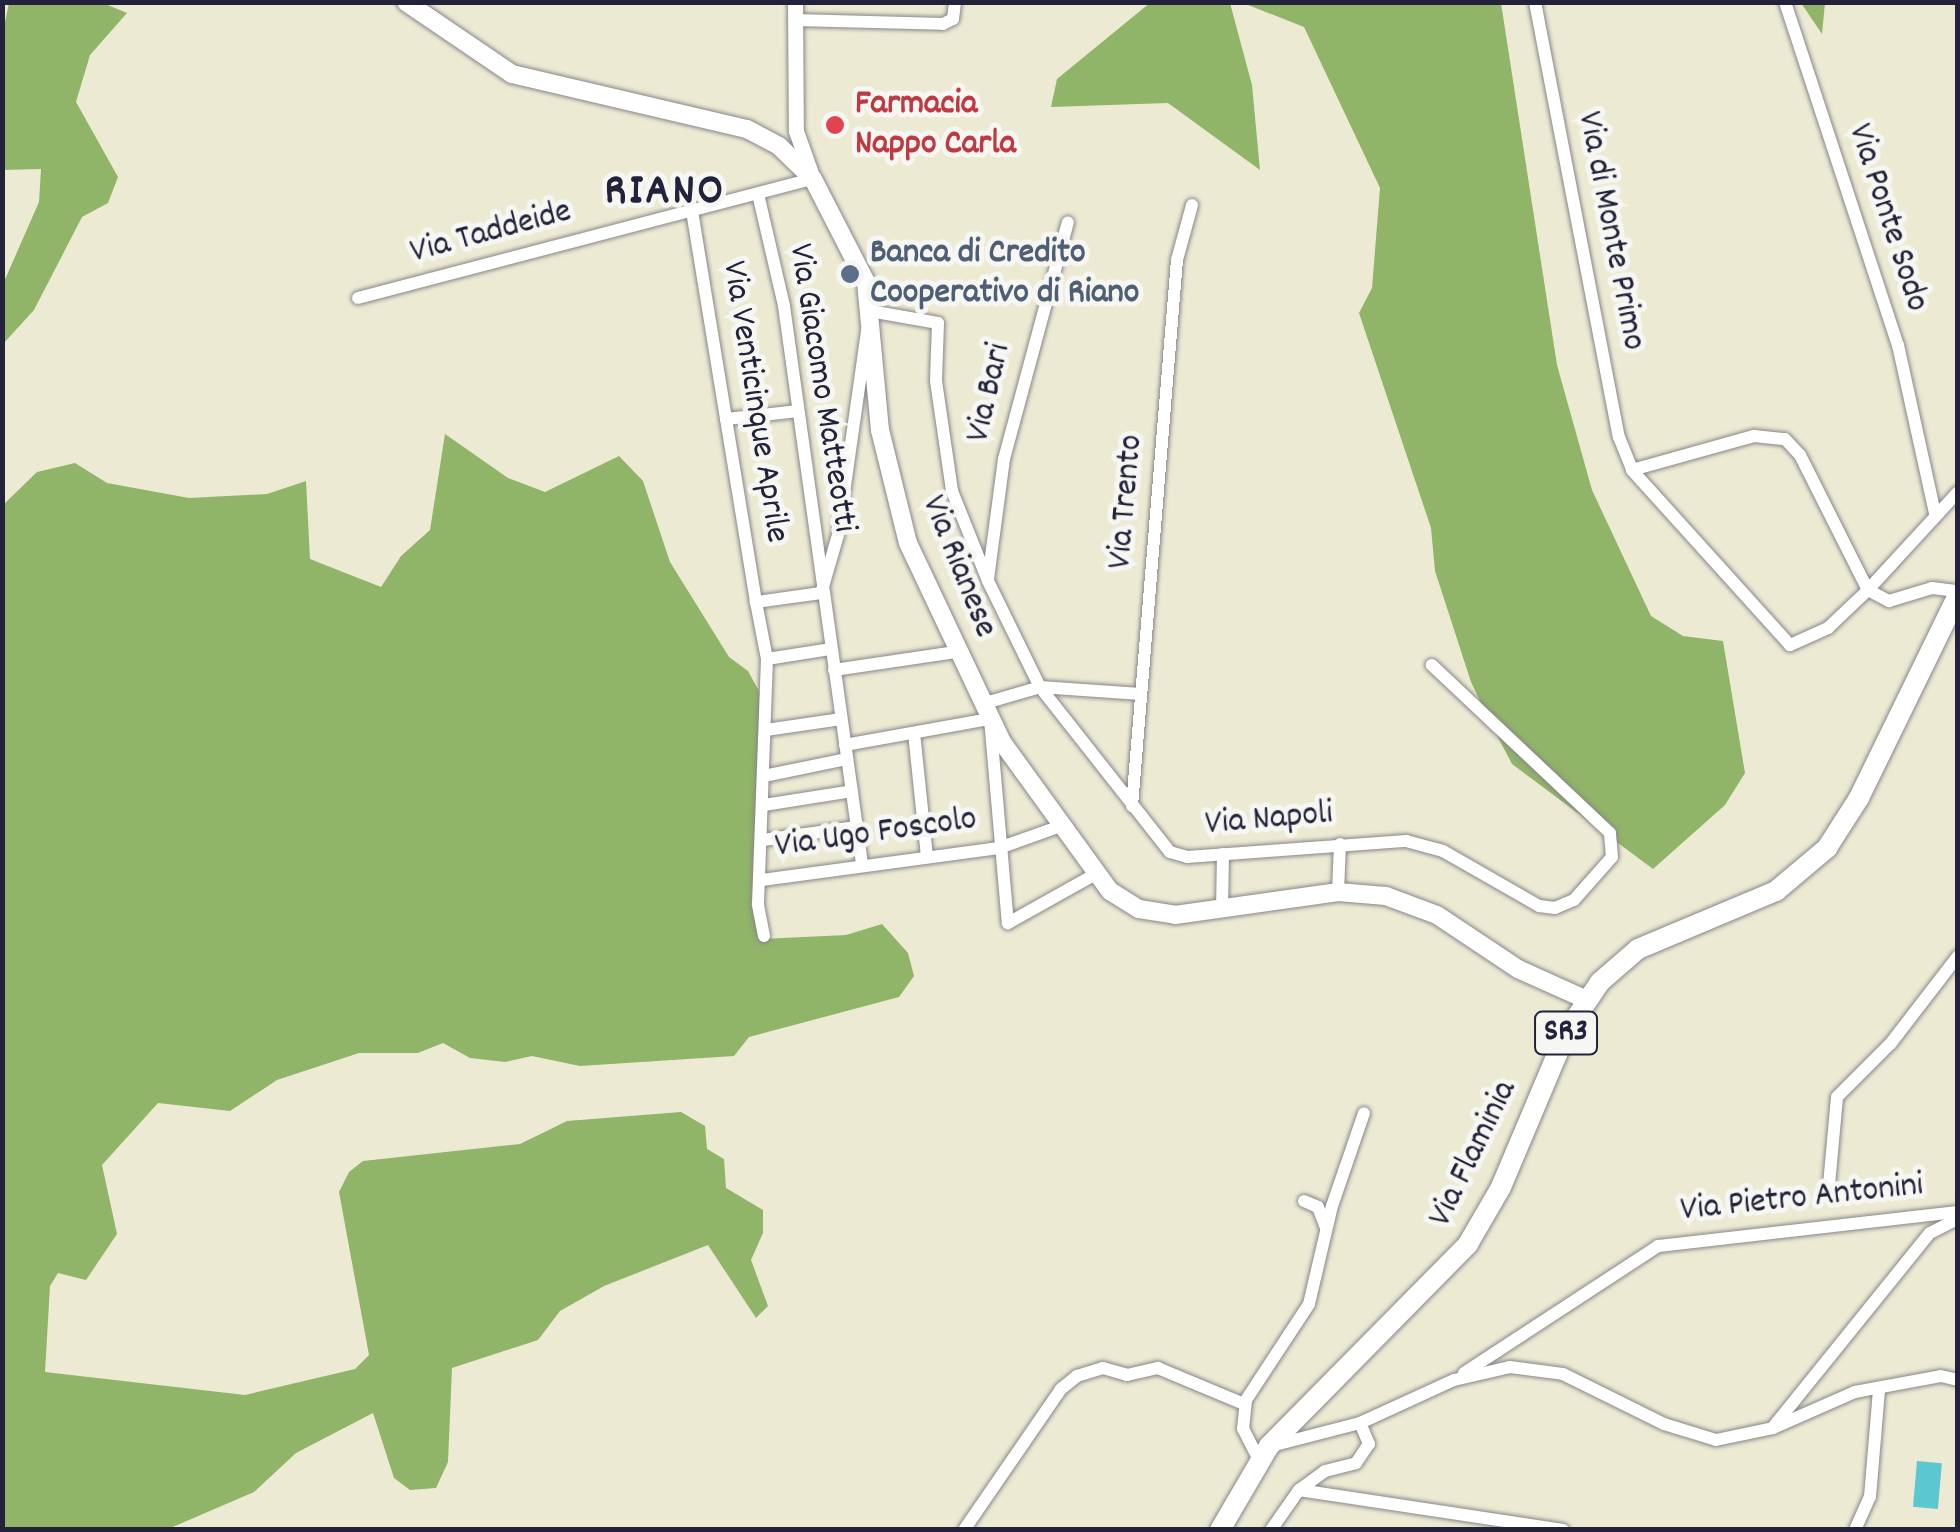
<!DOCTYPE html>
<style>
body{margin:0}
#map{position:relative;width:1960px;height:1532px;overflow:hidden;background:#edead4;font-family:Dekko,sans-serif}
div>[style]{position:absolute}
.forest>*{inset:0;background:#90b468}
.water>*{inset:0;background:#5ac7d1;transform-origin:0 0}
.roads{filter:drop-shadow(0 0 2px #888688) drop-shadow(0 0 2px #888688)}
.minor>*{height:12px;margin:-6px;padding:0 6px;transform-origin:6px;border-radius:6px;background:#fff}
.tertiary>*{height:15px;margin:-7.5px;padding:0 7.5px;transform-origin:7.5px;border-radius:7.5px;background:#fff}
.secondary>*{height:18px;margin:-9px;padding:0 9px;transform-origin:9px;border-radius:9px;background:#fff}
.primary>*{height:20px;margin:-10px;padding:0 10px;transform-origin:10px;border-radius:10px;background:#fff}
.dots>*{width:28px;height:28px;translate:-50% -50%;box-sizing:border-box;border:5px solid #f6f6f2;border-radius:50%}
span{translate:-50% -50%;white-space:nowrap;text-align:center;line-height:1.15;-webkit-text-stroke:10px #f6f6f2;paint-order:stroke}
.shield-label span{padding:2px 8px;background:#f6f6f2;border:2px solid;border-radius:8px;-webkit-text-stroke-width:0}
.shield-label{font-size:32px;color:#22223b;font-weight:700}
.health-label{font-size:35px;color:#be3a42;font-weight:700}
.left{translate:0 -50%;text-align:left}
.street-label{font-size:35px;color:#22223b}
.service-label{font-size:35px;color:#4e5e75;font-weight:700}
.district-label{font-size:45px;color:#22223b;font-weight:700;letter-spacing:2.5px}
.frame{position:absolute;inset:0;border:5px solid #22223b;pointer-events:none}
</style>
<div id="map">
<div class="forest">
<i style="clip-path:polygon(1151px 2px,1230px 3px,1252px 85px,1260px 170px,1168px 103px,1051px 107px,1057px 79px)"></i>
<i style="clip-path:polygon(9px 3px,103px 3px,127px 13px,90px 55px,76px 102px,118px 177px,108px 203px,82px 217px,34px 310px,3px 344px,3px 284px,39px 202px,41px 169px,3px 170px,2px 36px)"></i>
<i style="clip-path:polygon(1243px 3px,1501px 3px,1557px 365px,1592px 490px,1651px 616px,1683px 636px,1723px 641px,1745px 773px,1725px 805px,1653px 869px,1512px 764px,1490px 722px,1471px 682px,1435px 571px,1431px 528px,1359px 313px,1372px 288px,1380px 188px,1304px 27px)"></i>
<i style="clip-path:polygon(1801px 3px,1825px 3px,1822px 34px)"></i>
<i style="clip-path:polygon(445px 434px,508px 478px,545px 492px,619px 456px,643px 481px,670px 562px,729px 657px,748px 671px,760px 693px,762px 939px,846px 935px,882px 924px,908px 953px,914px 976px,899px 997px,749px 1037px,734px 1056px,580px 1066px,532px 1056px,505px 1062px,470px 1058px,443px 1043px,418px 1053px,359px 1053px,277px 1080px,230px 1111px,158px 1103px,102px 1165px,117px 1234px,86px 1280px,58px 1273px,50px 1286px,45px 1372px,245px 1395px,355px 1369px,369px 1355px,339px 1192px,349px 1172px,363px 1161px,520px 1144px,567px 1121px,681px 1112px,705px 1126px,707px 1149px,724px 1159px,726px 1188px,763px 1210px,763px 1233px,751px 1260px,768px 1306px,756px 1318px,708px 1245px,604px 1286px,560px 1311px,538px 1340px,452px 1368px,448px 1462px,436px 1488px,410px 1490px,394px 1478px,373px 1413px,296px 1453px,254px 1492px,168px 1529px,3px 1529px,2px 506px,37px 472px,75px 463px,107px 483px,189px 498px,267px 494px,306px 481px,310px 559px,381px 587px,401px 556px,430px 530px)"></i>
</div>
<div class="water">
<i style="left:1917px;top:1461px;width:25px;height:46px;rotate:5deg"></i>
</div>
<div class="roads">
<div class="minor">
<i style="left:1535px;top:2px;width:443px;rotate:79.1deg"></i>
<i style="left:1619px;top:437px;width:35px;rotate:68deg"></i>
<i style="left:1632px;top:470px;width:127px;rotate:-15.6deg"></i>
<i style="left:1754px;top:436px;width:31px;rotate:6deg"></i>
<i style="left:1785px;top:439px;width:22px;rotate:47deg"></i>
<i style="left:1800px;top:455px;width:151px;rotate:63.3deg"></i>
<i style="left:1868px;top:590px;width:55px;rotate:136.5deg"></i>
<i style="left:1828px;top:628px;width:42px;rotate:155.9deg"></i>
<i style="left:1790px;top:645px;width:236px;rotate:-132.1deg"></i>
<i style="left:1785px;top:2px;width:361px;rotate:71.8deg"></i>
<i style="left:1898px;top:345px;width:172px;rotate:77.6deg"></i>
<i style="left:795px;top:20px;width:148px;rotate:1.5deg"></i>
<i style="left:943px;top:24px;width:11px;rotate:-27deg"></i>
<i style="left:953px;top:19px;width:17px;rotate:-83deg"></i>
<i style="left:758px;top:194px;width:115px;rotate:76.9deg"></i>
<i style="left:784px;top:306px;width:563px;rotate:82.04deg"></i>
<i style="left:692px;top:211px;width:396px;rotate:80.7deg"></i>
<i style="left:358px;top:298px;width:470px;rotate:-14.7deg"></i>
<i style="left:870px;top:311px;width:69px;rotate:10deg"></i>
<i style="left:938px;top:323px;width:58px;rotate:92deg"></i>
<i style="left:936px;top:381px;width:111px;rotate:81.7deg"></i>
<i style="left:952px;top:491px;width:97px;rotate:68.2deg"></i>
<i style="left:988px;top:581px;width:118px;rotate:63.9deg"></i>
<i style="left:1040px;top:687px;width:210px;rotate:51.8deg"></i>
<i style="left:1170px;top:852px;width:18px;rotate:16deg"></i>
<i style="left:1187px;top:857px;width:220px;rotate:-4.2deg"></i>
<i style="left:1406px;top:841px;width:38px;rotate:15deg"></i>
<i style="left:1443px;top:851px;width:111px;rotate:29.8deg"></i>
<i style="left:1539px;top:906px;width:16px;rotate:7deg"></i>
<i style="left:1555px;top:908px;width:21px;rotate:-23deg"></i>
<i style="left:1574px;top:900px;width:57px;rotate:-48.5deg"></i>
<i style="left:1612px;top:857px;width:24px;rotate:-95deg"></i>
<i style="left:1610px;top:833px;width:245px;rotate:-136.7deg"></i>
<i style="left:726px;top:419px;width:71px;rotate:-6.4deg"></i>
<i style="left:1958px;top:492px;width:133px;rotate:132.6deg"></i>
<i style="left:1868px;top:590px;width:24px;rotate:28deg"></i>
<i style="left:1889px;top:601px;width:45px;rotate:-16.8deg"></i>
<i style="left:1932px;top:588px;width:26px;rotate:7deg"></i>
<i style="left:988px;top:579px;width:121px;rotate:-82.4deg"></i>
<i style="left:1004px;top:459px;width:245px;rotate:-74.9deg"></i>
<i style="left:822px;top:590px;width:57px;rotate:-73.8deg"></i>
<i style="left:838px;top:535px;width:207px;rotate:-81.9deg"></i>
<i style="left:821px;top:593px;width:66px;rotate:172.1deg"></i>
<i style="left:756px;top:602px;width:58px;rotate:79.1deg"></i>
<i style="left:767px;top:659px;width:65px;rotate:-8.9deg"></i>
<i style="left:834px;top:670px;width:123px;rotate:-8.4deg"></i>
<i style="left:982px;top:704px;width:60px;rotate:-16.3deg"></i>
<i style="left:1040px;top:687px;width:101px;rotate:4deg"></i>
<i style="left:766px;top:730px;width:76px;rotate:-8.3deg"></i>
<i style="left:914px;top:733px;width:124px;rotate:84deg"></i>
<i style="left:845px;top:745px;width:147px;rotate:-10.2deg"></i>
<i style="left:990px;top:719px;width:205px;rotate:85deg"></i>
<i style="left:1008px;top:923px;width:98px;rotate:-29.2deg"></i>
<i style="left:764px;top:776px;width:85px;rotate:-11.6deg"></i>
<i style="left:764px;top:805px;width:89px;rotate:-9deg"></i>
<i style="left:1132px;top:806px;width:548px;rotate:-85.29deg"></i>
<i style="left:1177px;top:260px;width:57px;rotate:-74.7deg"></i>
<i style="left:763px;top:840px;width:94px;rotate:-8deg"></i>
<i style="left:762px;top:880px;width:239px;rotate:-7.7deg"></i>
<i style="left:999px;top:848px;width:63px;rotate:-19.6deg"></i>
<i style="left:1338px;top:892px;width:48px;rotate:-87.6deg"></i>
<i style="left:1222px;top:911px;width:57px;rotate:-89deg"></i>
<i style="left:764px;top:936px;width:33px;rotate:-101deg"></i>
<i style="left:758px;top:904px;width:245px;rotate:-87.9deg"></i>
<i style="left:1829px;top:1185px;width:88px;rotate:-84.8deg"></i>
<i style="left:1837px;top:1097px;width:76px;rotate:-45deg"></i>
<i style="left:1891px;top:1043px;width:110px;rotate:-52.4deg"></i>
<i style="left:1304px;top:1201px;width:15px;rotate:23deg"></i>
<i style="left:1318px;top:1207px;width:22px;rotate:69deg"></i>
<i style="left:1464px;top:1373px;width:232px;rotate:-33.2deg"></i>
<i style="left:1658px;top:1246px;width:302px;rotate:-6.5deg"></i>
<i style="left:1360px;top:1423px;width:103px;rotate:-24.6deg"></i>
<i style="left:1454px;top:1380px;width:57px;rotate:-13.1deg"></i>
<i style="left:1510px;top:1367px;width:53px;rotate:7.5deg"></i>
<i style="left:1563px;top:1374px;width:113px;rotate:26.3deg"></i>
<i style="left:1664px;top:1424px;width:54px;rotate:17.1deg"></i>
<i style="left:1716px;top:1440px;width:58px;rotate:-11.9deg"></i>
<i style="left:1773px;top:1428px;width:90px;rotate:-23.7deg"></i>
<i style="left:1855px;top:1392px;width:87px;rotate:-10.5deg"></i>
<i style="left:1941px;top:1376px;width:17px;rotate:13deg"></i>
<i style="left:1774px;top:1426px;width:248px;rotate:-51.1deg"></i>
<i style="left:1930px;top:1233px;width:31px;rotate:-27deg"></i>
<i style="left:1259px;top:1460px;width:35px;rotate:-117deg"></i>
<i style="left:1243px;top:1429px;width:29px;rotate:-84deg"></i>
<i style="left:1246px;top:1400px;width:115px;rotate:-56.7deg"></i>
<i style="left:1309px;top:1304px;width:101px;rotate:-76.8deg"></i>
<i style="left:1332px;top:1206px;width:98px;rotate:-71deg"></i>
<i style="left:1299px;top:1490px;width:267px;rotate:8.6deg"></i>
<i style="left:964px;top:1530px;width:171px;rotate:-55.5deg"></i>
<i style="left:1061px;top:1389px;width:21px;rotate:-39deg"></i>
<i style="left:1077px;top:1376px;width:27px;rotate:-17deg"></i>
<i style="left:1103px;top:1368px;width:25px;rotate:16deg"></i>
<i style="left:1127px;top:1375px;width:32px;rotate:-13deg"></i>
<i style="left:1158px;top:1368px;width:93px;rotate:22.7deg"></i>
<i style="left:1271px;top:1530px;width:49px;rotate:-55deg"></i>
<i style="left:1299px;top:1490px;width:32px;rotate:-36deg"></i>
<i style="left:1325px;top:1471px;width:32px;rotate:-14deg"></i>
<i style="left:1356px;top:1463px;width:23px;rotate:-56deg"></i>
<i style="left:1369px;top:1444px;width:23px;rotate:-113deg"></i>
<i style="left:1360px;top:1423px;width:92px;rotate:165.5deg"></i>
<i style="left:1855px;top:1530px;width:36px;rotate:-66deg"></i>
<i style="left:1870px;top:1497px;width:107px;rotate:-85.2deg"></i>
</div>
<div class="tertiary">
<i style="left:795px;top:2px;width:129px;rotate:89.6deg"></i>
<i style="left:796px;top:131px;width:48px;rotate:70.4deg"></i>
</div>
<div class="secondary">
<i style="left:406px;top:2px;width:128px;rotate:34.2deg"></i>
<i style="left:512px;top:74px;width:241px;rotate:13.2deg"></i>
<i style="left:747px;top:129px;width:36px;rotate:28deg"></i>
<i style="left:779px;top:146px;width:47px;rotate:44.1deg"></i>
<i style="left:813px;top:179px;width:116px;rotate:62.8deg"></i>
<i style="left:866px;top:282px;width:149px;rotate:84.6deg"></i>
<i style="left:880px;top:430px;width:116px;rotate:76.1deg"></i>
<i style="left:908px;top:543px;width:220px;rotate:64.7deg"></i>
<i style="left:1002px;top:742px;width:184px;rotate:54.1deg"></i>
<i style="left:1110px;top:891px;width:34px;rotate:32deg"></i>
<i style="left:1139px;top:909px;width:36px;rotate:9deg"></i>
<i style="left:1175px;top:915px;width:165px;rotate:-8deg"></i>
<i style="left:1338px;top:892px;width:48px;rotate:4.8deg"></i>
<i style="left:1386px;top:896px;width:54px;rotate:20.4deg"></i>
<i style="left:1437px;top:915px;width:97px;rotate:33.7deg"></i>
<i style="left:1518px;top:969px;width:76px;rotate:24.2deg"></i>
</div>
<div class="primary">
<i style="left:1220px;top:1530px;width:97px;rotate:-59.7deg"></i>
<i style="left:1269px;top:1446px;width:284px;rotate:-45.4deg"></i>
<i style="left:1468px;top:1244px;width:66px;rotate:-59.9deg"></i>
<i style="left:1501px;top:1187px;width:169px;rotate:-67.1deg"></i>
<i style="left:1567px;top:1031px;width:59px;rotate:-56deg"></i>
<i style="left:1600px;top:982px;width:50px;rotate:-41deg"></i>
<i style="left:1638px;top:949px;width:150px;rotate:-22.8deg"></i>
<i style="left:1776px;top:891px;width:67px;rotate:-40.1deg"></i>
<i style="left:1827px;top:848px;width:59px;rotate:-57.4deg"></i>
<i style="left:1859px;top:798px;width:226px;rotate:-64deg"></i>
</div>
</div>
<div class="dots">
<i style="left:835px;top:125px;background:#e0444e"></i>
<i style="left:850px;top:274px;background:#5c6f8a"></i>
</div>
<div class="shield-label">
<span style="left:1566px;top:1033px">SR3</span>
</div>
<div class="health-label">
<span class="left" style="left:855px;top:125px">Farmacia<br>Nappo Carla</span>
</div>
<div class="street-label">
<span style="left:1887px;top:218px;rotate:72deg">Via Ponte Sodo</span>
<span style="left:1610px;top:231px;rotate:79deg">Via di Monte Primo</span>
<span style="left:491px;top:233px;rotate:-15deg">Via Taddeide</span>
<span style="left:821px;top:388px;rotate:81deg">Via Giacomo Matteotti</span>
<span style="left:990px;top:393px;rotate:-77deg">Via Bari</span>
<span style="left:754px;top:402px;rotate:81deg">Via Venticinque Aprile</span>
<span style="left:1127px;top:502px;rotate:-85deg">Via Trento</span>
<span style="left:958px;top:567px;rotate:68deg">Via Rianese</span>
<span style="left:1269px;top:820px;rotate:-5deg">Via Napoli</span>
<span style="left:876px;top:834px;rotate:-8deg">Via Ugo Foscolo</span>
<span style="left:1474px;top:1154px;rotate:-64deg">Via Flaminia</span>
<span style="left:1802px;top:1199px;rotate:-6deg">Via Pietro Antonini</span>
</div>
<div class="service-label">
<span class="left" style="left:870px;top:274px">Banca di Credito<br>Cooperativo di Riano</span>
</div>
<div class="district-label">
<span style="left:665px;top:194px">RIANO</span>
</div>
<div class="frame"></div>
</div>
